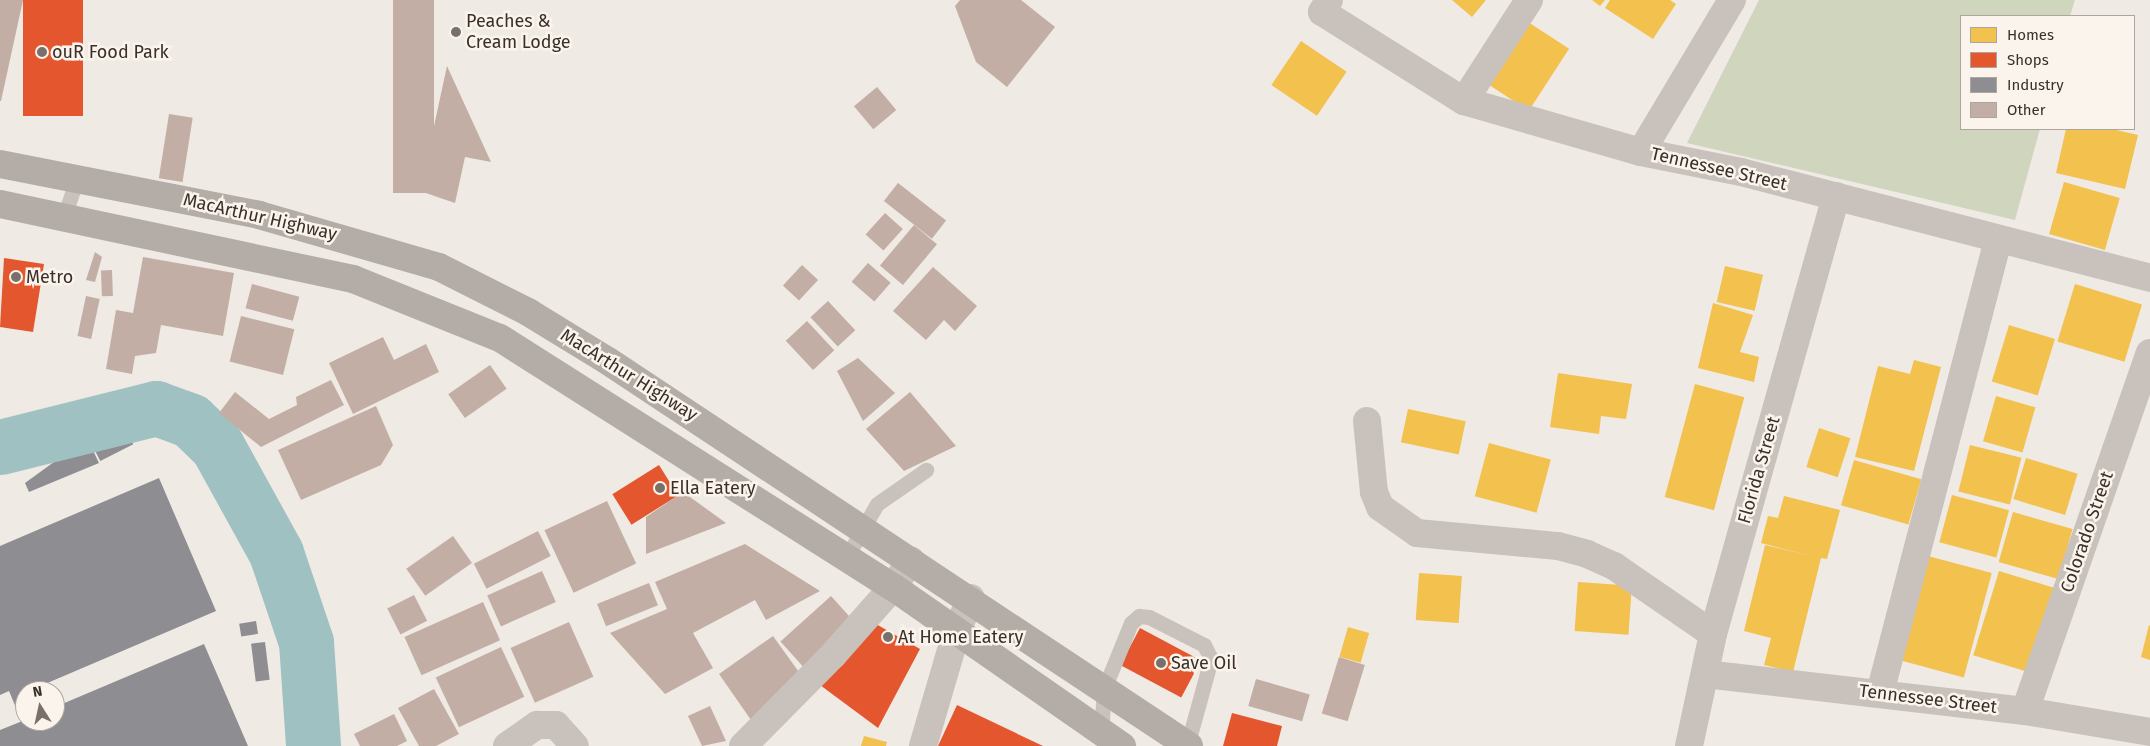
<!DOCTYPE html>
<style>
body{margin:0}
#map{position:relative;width:2150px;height:746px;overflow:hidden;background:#efeae4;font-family:"Fira Sans",sans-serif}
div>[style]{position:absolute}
.green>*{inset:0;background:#d0d5be}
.homes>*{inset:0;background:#f2c14e;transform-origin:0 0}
.shops>*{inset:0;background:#e4572e;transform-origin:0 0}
.industry>*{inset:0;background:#8d8d92;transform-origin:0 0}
.river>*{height:55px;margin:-27.5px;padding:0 27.5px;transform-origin:27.5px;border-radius:27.5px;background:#9fc1c1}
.building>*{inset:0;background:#c3aea5;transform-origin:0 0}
.service>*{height:15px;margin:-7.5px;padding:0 7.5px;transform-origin:7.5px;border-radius:7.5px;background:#c9c2bc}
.minor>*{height:28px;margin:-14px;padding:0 14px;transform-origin:14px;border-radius:14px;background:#c9c2bc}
.trunk>*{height:28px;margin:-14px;padding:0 14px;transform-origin:14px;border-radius:14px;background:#b3aca7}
.dots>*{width:14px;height:14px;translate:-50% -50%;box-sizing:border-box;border:2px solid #fbf4ec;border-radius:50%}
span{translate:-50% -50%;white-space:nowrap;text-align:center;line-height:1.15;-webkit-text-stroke:5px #fbf4ec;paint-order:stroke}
.poi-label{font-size:18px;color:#3a2f2a}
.left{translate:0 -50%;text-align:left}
.street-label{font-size:18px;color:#3a2f2a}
.legend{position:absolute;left:1960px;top:15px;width:175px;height:115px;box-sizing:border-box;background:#fbf4ec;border:1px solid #aea59e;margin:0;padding:6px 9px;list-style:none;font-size:15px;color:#3a2f2a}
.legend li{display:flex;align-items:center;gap:10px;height:25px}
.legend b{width:25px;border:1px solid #aea59e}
.north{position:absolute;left:15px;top:681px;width:50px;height:50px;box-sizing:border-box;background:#fbf4ec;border:1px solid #aea59e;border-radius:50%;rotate:350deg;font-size:14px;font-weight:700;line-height:20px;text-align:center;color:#3a2f2a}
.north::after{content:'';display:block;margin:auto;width:18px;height:22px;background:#79706b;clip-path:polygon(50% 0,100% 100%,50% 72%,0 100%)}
</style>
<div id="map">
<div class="green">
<i style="clip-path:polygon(1759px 0,2075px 0,2070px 16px,1961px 16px,1961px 129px,2040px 129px,2015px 220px,1687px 143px)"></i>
</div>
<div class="homes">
<i style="clip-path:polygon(1452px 0,1486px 0,1472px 17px)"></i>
<i style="clip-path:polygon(1592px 0,1605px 0,1600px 6px)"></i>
<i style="clip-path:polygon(1610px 0,1670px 0,1676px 4px,1653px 39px,1605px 8px)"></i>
<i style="left:1528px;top:22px;width:49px;height:74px;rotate:33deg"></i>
<i style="left:1301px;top:41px;width:55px;height:53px;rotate:34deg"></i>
<i style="clip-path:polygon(2066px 129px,2112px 129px,2138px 135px,2125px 189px,2056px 173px)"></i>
<i style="left:2064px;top:182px;width:58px;height:54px;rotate:16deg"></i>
<i style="left:1725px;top:266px;width:39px;height:37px;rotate:13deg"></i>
<i style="left:2075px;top:284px;width:70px;height:60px;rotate:17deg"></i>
<i style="clip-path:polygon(1713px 303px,1753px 315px,1740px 352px,1759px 357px,1754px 382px,1698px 368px)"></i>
<i style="left:2009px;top:325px;width:48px;height:59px;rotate:17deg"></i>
<i style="clip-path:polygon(1914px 360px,1941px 367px,1914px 471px,1855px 457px,1878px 366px,1910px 374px)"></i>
<i style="clip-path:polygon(1558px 373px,1632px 384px,1626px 419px,1601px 416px,1599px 434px,1550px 427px)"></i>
<i style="left:1695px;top:384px;width:51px;height:117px;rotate:15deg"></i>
<i style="left:1996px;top:396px;width:41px;height:47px;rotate:16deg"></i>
<i style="left:1408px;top:409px;width:59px;height:34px;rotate:12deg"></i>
<i style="left:1819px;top:428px;width:33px;height:41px;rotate:18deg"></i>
<i style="left:1489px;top:443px;width:64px;height:55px;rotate:15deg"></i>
<i style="left:1970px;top:445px;width:53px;height:48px;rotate:14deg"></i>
<i style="left:2026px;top:458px;width:54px;height:43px;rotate:17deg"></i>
<i style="left:1854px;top:460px;width:70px;height:47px;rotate:16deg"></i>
<i style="left:1952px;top:495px;width:59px;height:49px;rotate:15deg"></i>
<i style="clip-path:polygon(1784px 496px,1840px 510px,1827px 559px,1821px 558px,1793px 672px,1764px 665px,1771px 638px,1744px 631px,1765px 545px,1815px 557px,1761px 543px,1768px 516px,1778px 518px)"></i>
<i style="left:2013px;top:512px;width:62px;height:52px;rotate:16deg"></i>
<i style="left:1928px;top:556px;width:66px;height:108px;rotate:15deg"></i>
<i style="left:1999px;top:571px;width:59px;height:88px;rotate:17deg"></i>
<i style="left:1419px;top:573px;width:43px;height:47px;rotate:4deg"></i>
<i style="left:1578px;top:582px;width:54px;height:49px;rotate:4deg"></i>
<i style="clip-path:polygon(2149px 625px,2150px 626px,2150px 660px,2141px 657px)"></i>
<i style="left:1348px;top:627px;width:22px;height:31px;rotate:16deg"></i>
<i style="clip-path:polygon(864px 736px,887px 742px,886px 746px,861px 746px)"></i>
</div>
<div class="shops">
<i style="left:23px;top:0;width:60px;height:116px"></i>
<i style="clip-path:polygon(4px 258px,44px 264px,33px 332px,0 327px)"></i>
<i style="left:659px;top:465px;width:36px;height:55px;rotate:58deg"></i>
<i style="clip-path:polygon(876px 624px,920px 649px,878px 728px,820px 685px)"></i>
<i style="left:1140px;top:628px;width:69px;height:42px;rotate:28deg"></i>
<i style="clip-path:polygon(957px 705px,1043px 746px,938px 746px)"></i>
<i style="clip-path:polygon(1232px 713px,1282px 726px,1277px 746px,1223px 746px)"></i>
</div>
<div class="industry">
<i style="left:126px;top:430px;width:16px;height:37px;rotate:63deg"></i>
<i style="clip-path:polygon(87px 438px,99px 463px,29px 492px,25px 483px)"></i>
<i style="clip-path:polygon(159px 478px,216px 611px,38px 687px,40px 691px,25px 691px,25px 712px,19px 715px,9px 691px,0 695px,0 546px)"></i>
<i style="left:256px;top:621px;width:13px;height:17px;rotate:81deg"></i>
<i style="left:265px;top:642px;width:38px;height:14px;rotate:83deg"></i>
<i style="clip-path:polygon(204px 644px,248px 746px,0 746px,0 730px,25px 720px,55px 721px,55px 707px)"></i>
</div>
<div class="river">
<i style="left:0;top:447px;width:161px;rotate:-14deg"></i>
<i style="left:156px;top:408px;width:37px;rotate:20deg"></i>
<i style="left:191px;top:421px;width:36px;rotate:44deg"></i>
<i style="left:217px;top:446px;width:122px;rotate:61.1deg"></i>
<i style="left:276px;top:553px;width:94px;rotate:71.4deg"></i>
<i style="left:306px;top:642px;width:104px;rotate:86.1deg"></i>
</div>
<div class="building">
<i style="clip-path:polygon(0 0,23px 0,1px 101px,0 101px)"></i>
<i style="left:393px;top:0;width:41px;height:193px"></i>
<i style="clip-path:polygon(960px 0,1021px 0,1055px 27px,1007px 87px,976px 62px,955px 6px)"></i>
<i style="clip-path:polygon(447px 66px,491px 162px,465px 157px,455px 203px,420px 191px)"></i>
<i style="left:877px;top:87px;width:30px;height:30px;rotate:50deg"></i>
<i style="left:169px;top:114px;width:24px;height:65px;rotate:9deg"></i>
<i style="left:898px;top:183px;width:61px;height:23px;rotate:38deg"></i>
<i style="left:885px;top:213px;width:24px;height:29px;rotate:42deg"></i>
<i style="left:914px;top:225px;width:30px;height:53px;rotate:40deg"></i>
<i style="clip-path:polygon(95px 252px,102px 257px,95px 282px,86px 280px)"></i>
<i style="clip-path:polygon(143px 257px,234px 273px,223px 336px,161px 325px,156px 353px,135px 356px,132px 374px,106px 369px,116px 310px,133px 313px)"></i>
<i style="left:868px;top:263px;width:30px;height:25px;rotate:41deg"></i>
<i style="left:802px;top:265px;width:22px;height:28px;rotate:43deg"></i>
<i style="clip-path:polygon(933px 267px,977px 306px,955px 331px,944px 320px,926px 340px,893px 311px)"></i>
<i style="left:112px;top:270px;width:26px;height:11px;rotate:88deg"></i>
<i style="left:252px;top:284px;width:49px;height:25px;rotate:15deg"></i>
<i style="left:86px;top:296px;width:14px;height:41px;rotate:12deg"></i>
<i style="left:828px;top:301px;width:40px;height:24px;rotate:47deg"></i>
<i style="left:241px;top:316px;width:55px;height:47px;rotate:14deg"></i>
<i style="left:807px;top:321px;width:40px;height:29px;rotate:47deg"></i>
<i style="clip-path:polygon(383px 337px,394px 360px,426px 344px,439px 372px,353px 414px,329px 363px)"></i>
<i style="clip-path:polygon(858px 358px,895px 393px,863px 421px,837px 371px)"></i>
<i style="left:490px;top:365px;width:29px;height:51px;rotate:55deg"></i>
<i style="clip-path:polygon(331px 380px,344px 405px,261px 447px,219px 413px,235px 392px,269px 419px,297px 405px,296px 397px)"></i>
<i style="clip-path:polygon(910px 392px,956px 446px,904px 471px,866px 429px)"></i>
<i style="clip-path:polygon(376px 406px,393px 445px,381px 465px,301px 500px,278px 450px)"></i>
<i style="clip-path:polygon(683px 492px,726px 523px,646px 554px,646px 517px)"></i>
<i style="left:607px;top:501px;width:69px;height:69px;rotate:65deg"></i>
<i style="left:538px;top:531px;width:28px;height:72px;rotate:63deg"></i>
<i style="left:453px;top:536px;width:33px;height:57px;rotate:55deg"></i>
<i style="clip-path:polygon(745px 544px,820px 591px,766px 620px,755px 600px,693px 633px,713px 668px,665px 694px,610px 633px,667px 609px,655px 582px)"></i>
<i style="left:542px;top:571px;width:34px;height:60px;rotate:66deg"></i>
<i style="left:649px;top:583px;width:24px;height:56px;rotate:68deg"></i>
<i style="left:414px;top:595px;width:29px;height:30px;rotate:63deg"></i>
<i style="left:831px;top:596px;width:38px;height:68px;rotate:48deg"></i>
<i style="left:483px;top:602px;width:42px;height:86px;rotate:66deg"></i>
<i style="left:569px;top:622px;width:60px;height:64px;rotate:66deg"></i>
<i style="clip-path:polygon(773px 636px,801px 675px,751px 720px,719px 674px)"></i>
<i style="left:501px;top:647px;width:55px;height:72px;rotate:65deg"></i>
<i style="left:1339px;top:657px;width:27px;height:59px;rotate:17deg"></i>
<i style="left:1256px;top:679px;width:56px;height:28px;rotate:16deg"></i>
<i style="clip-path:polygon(434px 689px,459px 734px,436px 746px,419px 746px,398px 708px)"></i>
<i style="clip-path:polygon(710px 706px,726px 741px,702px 746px,688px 716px)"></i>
<i style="clip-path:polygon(394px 714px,407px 741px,397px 746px,360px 746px,354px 734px)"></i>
</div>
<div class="service">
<i style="left:64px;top:217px;width:41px;rotate:-71.6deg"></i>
<i style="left:845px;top:560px;width:64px;rotate:-60.3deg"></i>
<i style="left:877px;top:504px;width:60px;rotate:-34.8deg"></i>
<i style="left:1101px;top:735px;width:46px;rotate:-86.3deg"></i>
<i style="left:1104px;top:689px;width:71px;rotate:-67.8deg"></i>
<i style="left:1131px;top:623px;width:11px;rotate:-41deg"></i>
<i style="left:1139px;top:616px;width:10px;rotate:6deg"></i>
<i style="left:1149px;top:617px;width:62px;rotate:27deg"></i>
<i style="left:1204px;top:645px;width:16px;rotate:63deg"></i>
<i style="left:1211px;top:659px;width:90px;rotate:105.4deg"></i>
</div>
<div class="minor">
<i style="left:1329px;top:0;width:14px;rotate:120deg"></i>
<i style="left:1322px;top:12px;width:168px;rotate:32.1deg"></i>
<i style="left:1464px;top:101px;width:184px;rotate:16.1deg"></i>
<i style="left:1641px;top:152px;width:102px;rotate:11.3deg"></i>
<i style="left:1741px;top:172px;width:423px;rotate:14.5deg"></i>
<i style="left:1464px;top:101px;width:120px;rotate:-57.2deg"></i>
<i style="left:1641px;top:152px;width:177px;rotate:-59.1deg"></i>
<i style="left:1367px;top:421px;width:71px;rotate:84.4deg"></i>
<i style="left:1374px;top:492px;width:16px;rotate:68deg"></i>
<i style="left:1380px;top:507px;width:45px;rotate:35.1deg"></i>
<i style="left:1417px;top:533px;width:142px;rotate:5.3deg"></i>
<i style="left:1558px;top:546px;width:30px;rotate:15deg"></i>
<i style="left:1587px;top:554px;width:30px;rotate:24deg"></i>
<i style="left:1614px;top:566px;width:120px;rotate:34.5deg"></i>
<i style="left:1705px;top:674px;width:322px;rotate:6.6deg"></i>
<i style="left:2025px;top:711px;width:127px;rotate:9.5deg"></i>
<i style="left:1880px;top:693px;width:468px;rotate:-75.4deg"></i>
<i style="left:2025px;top:711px;width:379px;rotate:-70.8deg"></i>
<i style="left:507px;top:746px;width:37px;rotate:-35deg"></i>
<i style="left:537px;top:725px;width:19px"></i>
<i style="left:556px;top:725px;width:28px;rotate:48deg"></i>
<i style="left:743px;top:746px;width:128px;rotate:-45.3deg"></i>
<i style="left:833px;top:655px;width:91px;rotate:-48.6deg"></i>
<i style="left:893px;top:587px;width:32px;rotate:-56deg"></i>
<i style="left:923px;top:746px;width:118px;rotate:-73.7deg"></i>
<i style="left:956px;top:633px;width:38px;rotate:-67deg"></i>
<i style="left:1689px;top:746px;width:115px;rotate:-77.9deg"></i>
<i style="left:1713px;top:634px;width:455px;rotate:-74.3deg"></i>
</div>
<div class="trunk">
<i style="left:0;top:164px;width:264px;rotate:11.1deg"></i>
<i style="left:259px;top:215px;width:187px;rotate:16.1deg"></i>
<i style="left:439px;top:267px;width:100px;rotate:26.8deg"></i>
<i style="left:528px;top:312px;width:94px;rotate:31.5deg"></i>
<i style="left:608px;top:361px;width:697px;rotate:33.53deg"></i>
<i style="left:0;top:204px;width:361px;rotate:12deg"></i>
<i style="left:353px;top:279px;width:158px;rotate:21.9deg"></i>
<i style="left:500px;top:338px;width:465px;rotate:32.4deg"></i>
<i style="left:893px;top:587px;width:279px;rotate:34.8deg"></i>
</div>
<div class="dots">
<i style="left:456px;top:32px;background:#79706b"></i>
<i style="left:42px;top:52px;background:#79706b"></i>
<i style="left:16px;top:277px;background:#79706b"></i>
<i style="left:660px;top:488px;background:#79706b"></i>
<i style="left:888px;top:637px;background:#79706b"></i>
<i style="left:1161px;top:663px;background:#79706b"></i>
</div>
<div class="poi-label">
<span class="left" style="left:466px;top:32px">Peaches &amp;<br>Cream Lodge</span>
<span class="left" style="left:52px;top:52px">ouR Food Park</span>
<span class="left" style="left:26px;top:277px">Metro</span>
<span class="left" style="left:670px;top:488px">Ella Eatery</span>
<span class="left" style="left:898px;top:637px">At Home Eatery</span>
<span class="left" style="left:1171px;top:663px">Save Oil</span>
</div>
<div class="street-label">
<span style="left:1719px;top:169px;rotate:13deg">Tennessee Street</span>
<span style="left:260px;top:217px;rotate:13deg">MacArthur Highway</span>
<span style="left:629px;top:375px;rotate:32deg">MacArthur Highway</span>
<span style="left:1759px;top:470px;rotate:-74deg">Florida Street</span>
<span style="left:2087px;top:532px;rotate:-71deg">Colorado Street</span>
<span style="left:1928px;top:699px;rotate:7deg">Tennessee Street</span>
</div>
<ul class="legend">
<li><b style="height:14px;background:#f2c14e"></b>Homes</li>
<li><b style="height:14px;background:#e4572e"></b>Shops</li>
<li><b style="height:14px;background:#8d8d92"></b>Industry</li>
<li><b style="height:14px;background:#c3aea5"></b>Other</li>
</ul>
<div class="north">N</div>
</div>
